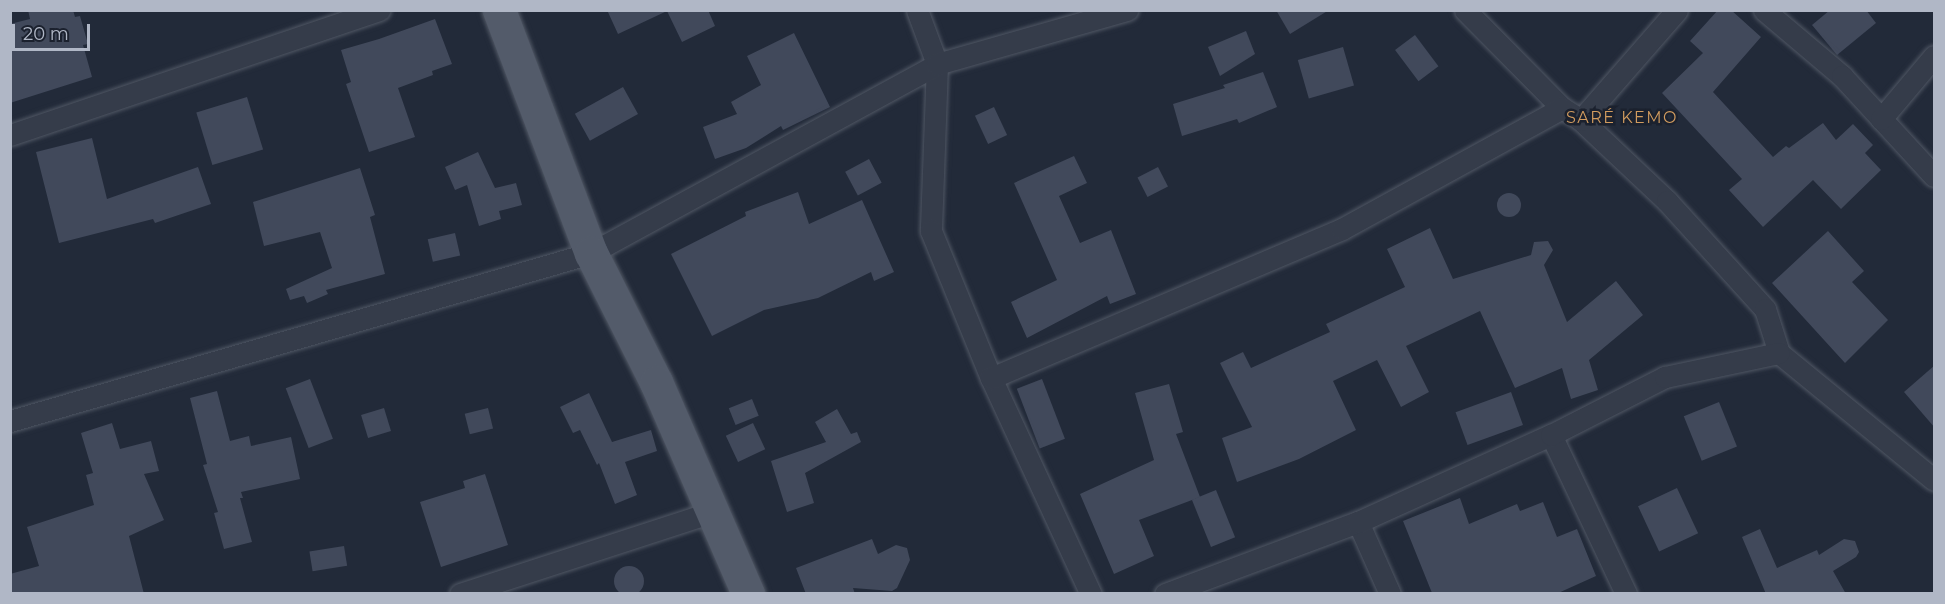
<!DOCTYPE html>
<meta charset="utf-8">
<style>
body{margin:0}
#map{position:relative;width:1945px;height:604px;overflow:hidden;background:#222a39;font-family:Montserrat,sans-serif}
div>[style]{position:absolute}
.building>*{inset:0;background:#41495b;transform-origin:0 0}
.round{border-radius:50%}
.roads{filter:drop-shadow(0 0 2px #505764) drop-shadow(0 0 2px #505764)}
.street>*{height:21px;margin:-10.5px;padding:0 10.5px;transform-origin:10.5px;border-radius:10.5px;background:#353c4a}
.primary>*{height:33px;margin:-16.5px;padding:0 16.5px;transform-origin:16.5px;border-radius:16.5px;background:#535b6a}
span{translate:-50% -50%;white-space:nowrap;text-align:center;line-height:1.15;-webkit-text-stroke:5px #1b212e;paint-order:stroke}
.neighbourhood-label{font-size:16px;color:#d29c5f;letter-spacing:1.5px}
.frame{position:absolute;inset:0;border:12px solid #b0b7c6;pointer-events:none}
.scale{position:absolute;left:12px;top:24px;width:78px;height:27px;box-sizing:border-box;border:3px solid #b0b7c6;border-top:0;padding-left:8px;font-size:18px;line-height:21px;white-space:nowrap;color:#b0b7c6;-webkit-text-stroke:4px #1b212e;paint-order:stroke}
</style>
<div id="map">
<div class="building">
<i style="clip-path:polygon(28px 10px,73px 10px,75px 17px,80px 16px,88px 44px,83px 45px,92px 77px,10px 103px,10px 24px,30px 19px)"></i>
<i style="clip-path:polygon(607px 10px,708px 10px,715px 26px,682px 42px,667px 11px,618px 34px)"></i>
<i style="clip-path:polygon(1276px 10px,1329px 10px,1290px 34px)"></i>
<i style="clip-path:polygon(1718px 10px,1731px 10px,1761px 37px,1713px 92px,1773px 157px,1786px 146px,1789px 148px,1823px 123px,1836px 140px,1853px 124px,1873px 145px,1865px 153px,1881px 170px,1841px 209px,1813px 180px,1763px 227px,1729px 190px,1742px 179px,1662px 93px,1703px 53px,1690px 41px)"></i>
<i style="clip-path:polygon(1830px 10px,1866px 10px,1876px 23px,1837px 55px,1812px 25px)"></i>
<i style="clip-path:polygon(435px 19px,452px 64px,432px 71px,433px 75px,398px 88px,415px 137px,369px 152px,346px 84px,351px 82px,341px 50px,379px 39px)"></i>
<i style="clip-path:polygon(1246px 31px,1255px 54px,1220px 76px,1208px 47px)"></i>
<i style="clip-path:polygon(794px 33px,830px 107px,783px 130px,781px 126px,746px 148px,715px 159px,703px 127px,737px 114px,731px 102px,761px 85px,747px 56px)"></i>
<i style="left:1415px;top:35px;width:39px;height:25px;rotate:53deg"></i>
<i style="left:1343px;top:47px;width:40px;height:47px;rotate:74deg"></i>
<i style="clip-path:polygon(1263px 72px,1277px 107px,1239px 123px,1237px 119px,1182px 136px,1173px 104px,1225px 88px,1223px 85px)"></i>
<i style="left:623px;top:87px;width:31px;height:55px;rotate:61deg"></i>
<i style="left:247px;top:97px;width:55px;height:53px;rotate:73deg"></i>
<i style="left:994px;top:107px;width:31px;height:21px;rotate:65deg"></i>
<i style="clip-path:polygon(92px 138px,107px 199px,198px 167px,211px 204px,155px 223px,153px 219px,59px 243px,36px 152px)"></i>
<i style="clip-path:polygon(478px 152px,495px 188px,516px 183px,522px 205px,499px 211px,501px 219px,479px 226px,467px 185px,455px 190px,445px 167px)"></i>
<i style="clip-path:polygon(1074px 156px,1087px 183px,1059px 196px,1080px 243px,1111px 230px,1136px 294px,1110px 304px,1107px 296px,1027px 338px,1011px 302px,1057px 280px,1014px 183px)"></i>
<i style="left:869px;top:159px;width:27px;height:27px;rotate:62deg"></i>
<i style="left:1158px;top:167px;width:22px;height:23px;rotate:63deg"></i>
<i style="clip-path:polygon(360px 168px,375px 215px,370px 217px,385px 274px,326px 290px,328px 294px,307px 303px,304px 296px,290px 300px,286px 289px,332px 268px,320px 232px,264px 246px,253px 202px)"></i>
<i style="clip-path:polygon(798px 192px,809px 224px,862px 200px,894px 272px,874px 281px,871px 272px,818px 298px,764px 310px,712px 336px,671px 254px,746px 216px,745px 212px)"></i>
<i class="round" style="left:1497px;top:193px;width:24px;height:24px"></i>
<i style="clip-path:polygon(1430px 228px,1453px 279px,1531px 255px,1534px 242px,1548px 241px,1553px 250px,1544px 265px,1567px 322px,1616px 281px,1643px 315px,1589px 360px,1598px 390px,1571px 399px,1562px 368px,1515px 388px,1480px 311px,1406px 346px,1429px 392px,1401px 407px,1377px 360px,1333px 381px,1356px 430px,1299px 459px,1237px 482px,1222px 438px,1252px 427px,1220px 363px,1243px 352px,1251px 368px,1330px 332px,1326px 324px,1405px 287px,1387px 249px)"></i>
<i style="clip-path:polygon(1828px 231px,1864px 271px,1852px 282px,1888px 320px,1845px 363px,1772px 283px)"></i>
<i style="left:455px;top:233px;width:23px;height:28px;rotate:77deg"></i>
<i style="clip-path:polygon(1935px 365px,1935px 428px,1904px 392px)"></i>
<i style="left:310px;top:379px;width:64px;height:26px;rotate:69deg"></i>
<i style="left:1042px;top:379px;width:64px;height:27px;rotate:69deg"></i>
<i style="clip-path:polygon(1169px 384px,1183px 432px,1176px 434px,1200px 497px,1139px 520px,1154px 556px,1114px 574px,1080px 494px,1154px 460px,1135px 393px)"></i>
<i style="clip-path:polygon(217px 391px,230px 441px,249px 436px,251px 446px,291px 437px,300px 479px,241px 492px,243px 498px,240px 498px,252px 542px,224px 549px,214px 513px,218px 512px,203px 465px,207px 464px,190px 398px)"></i>
<i style="left:1511px;top:392px;width:35px;height:59px;rotate:70deg"></i>
<i style="clip-path:polygon(589px 393px,612px 442px,651px 430px,657px 451px,625px 462px,637px 495px,615px 504px,599px 463px,597px 465px,580px 430px,573px 433px,560px 407px)"></i>
<i style="left:752px;top:399px;width:18px;height:25px;rotate:68deg"></i>
<i style="left:1719px;top:402px;width:48px;height:38px;rotate:68deg"></i>
<i style="left:384px;top:408px;width:24px;height:24px;rotate:73deg"></i>
<i style="left:488px;top:408px;width:21px;height:24px;rotate:76deg"></i>
<i style="clip-path:polygon(837px 409px,851px 434px,857px 432px,861px 442px,805px 473px,814px 503px,787px 512px,771px 461px,826px 442px,815px 422px)"></i>
<i style="clip-path:polygon(112px 423px,120px 449px,151px 441px,159px 471px,144px 474px,164px 520px,129px 536px,144px 594px,10px 594px,10px 574px,39px 566px,27px 527px,94px 505px,86px 475px,93px 473px,81px 433px)"></i>
<i style="left:753px;top:423px;width:29px;height:30px;rotate:65deg"></i>
<i style="clip-path:polygon(485px 474px,508px 545px,441px 567px,420px 502px,465px 488px,463px 481px)"></i>
<i style="left:1677px;top:488px;width:50px;height:43px;rotate:65deg"></i>
<i style="left:1216px;top:490px;width:51px;height:26px;rotate:68deg"></i>
<i style="clip-path:polygon(1460px 498px,1469px 524px,1517px 504px,1520px 511px,1543px 502px,1557px 537px,1577px 529px,1596px 576px,1556px 594px,1432px 593px,1403px 521px)"></i>
<i style="clip-path:polygon(1760px 529px,1777px 568px,1817px 550px,1819px 555px,1844px 539px,1855px 541px,1859px 552px,1856px 557px,1833px 571px,1846px 594px,1766px 594px,1742px 537px)"></i>
<i style="clip-path:polygon(872px 539px,878px 554px,896px 545px,907px 548px,910px 560px,897px 588px,892px 591px,853px 588px,855px 594px,806px 594px,796px 568px)"></i>
<i style="left:344px;top:546px;width:20px;height:35px;rotate:81deg"></i>
<i class="round" style="left:614px;top:566px;width:30px;height:30px"></i>
</div>
<div class="roads">
<div class="street">
<i style="left:917px;top:10px;width:58px;rotate:69.7deg"></i>
<i style="left:937px;top:64px;width:167px;rotate:92.1deg"></i>
<i style="left:931px;top:231px;width:159px;rotate:67.8deg"></i>
<i style="left:991px;top:378px;width:238px;rotate:65.2deg"></i>
<i style="left:1465px;top:10px;width:138px;rotate:45.3deg"></i>
<i style="left:1562px;top:108px;width:22px;rotate:32deg"></i>
<i style="left:1581px;top:120px;width:118px;rotate:43.3deg"></i>
<i style="left:1667px;top:201px;width:146px;rotate:47.8deg"></i>
<i style="left:1765px;top:309px;width:46px;rotate:72.3deg"></i>
<i style="left:1779px;top:353px;width:200px;rotate:39.3deg"></i>
<i style="left:1764px;top:10px;width:102px;rotate:40.2deg"></i>
<i style="left:1842px;top:76px;width:136px;rotate:47.4deg"></i>
<i style="left:1881px;top:119px;width:82px;rotate:-49.9deg"></i>
<i style="left:1581px;top:120px;width:146px;rotate:-48.9deg"></i>
<i style="left:10px;top:135px;width:390px;rotate:-18.7deg"></i>
<i style="left:991px;top:378px;width:381px;rotate:-23deg"></i>
<i style="left:1342px;top:229px;width:251px;rotate:-28.8deg"></i>
<i style="left:10px;top:421px;width:605px;rotate:-16.13deg"></i>
<i style="left:591px;top:253px;width:394px;rotate:-28.6deg"></i>
<i style="left:937px;top:64px;width:198px;rotate:-15.9deg"></i>
<i style="left:1551px;top:435px;width:176px;rotate:64.7deg"></i>
<i style="left:1358px;top:522px;width:79px;rotate:66deg"></i>
<i style="left:460px;top:594px;width:266px;rotate:-18deg"></i>
<i style="left:1165px;top:594px;width:206px;rotate:-20.5deg"></i>
<i style="left:1358px;top:522px;width:212px;rotate:-24.3deg"></i>
<i style="left:1551px;top:435px;width:128px;rotate:-27deg"></i>
<i style="left:1665px;top:377px;width:116px;rotate:-11.9deg"></i>
</div>
<div class="primary">
<i style="left:499px;top:10px;width:260px;rotate:69.3deg"></i>
<i style="left:591px;top:253px;width:144px;rotate:63.3deg"></i>
<i style="left:656px;top:382px;width:231px;rotate:66.5deg"></i>
</div>
</div>
<div class="neighbourhood-label">
<span style="left:1622px;top:118px">SARÉ KEMO</span>
</div>
<div class="frame"></div>
<div class="scale">20 m</div>
</div>
